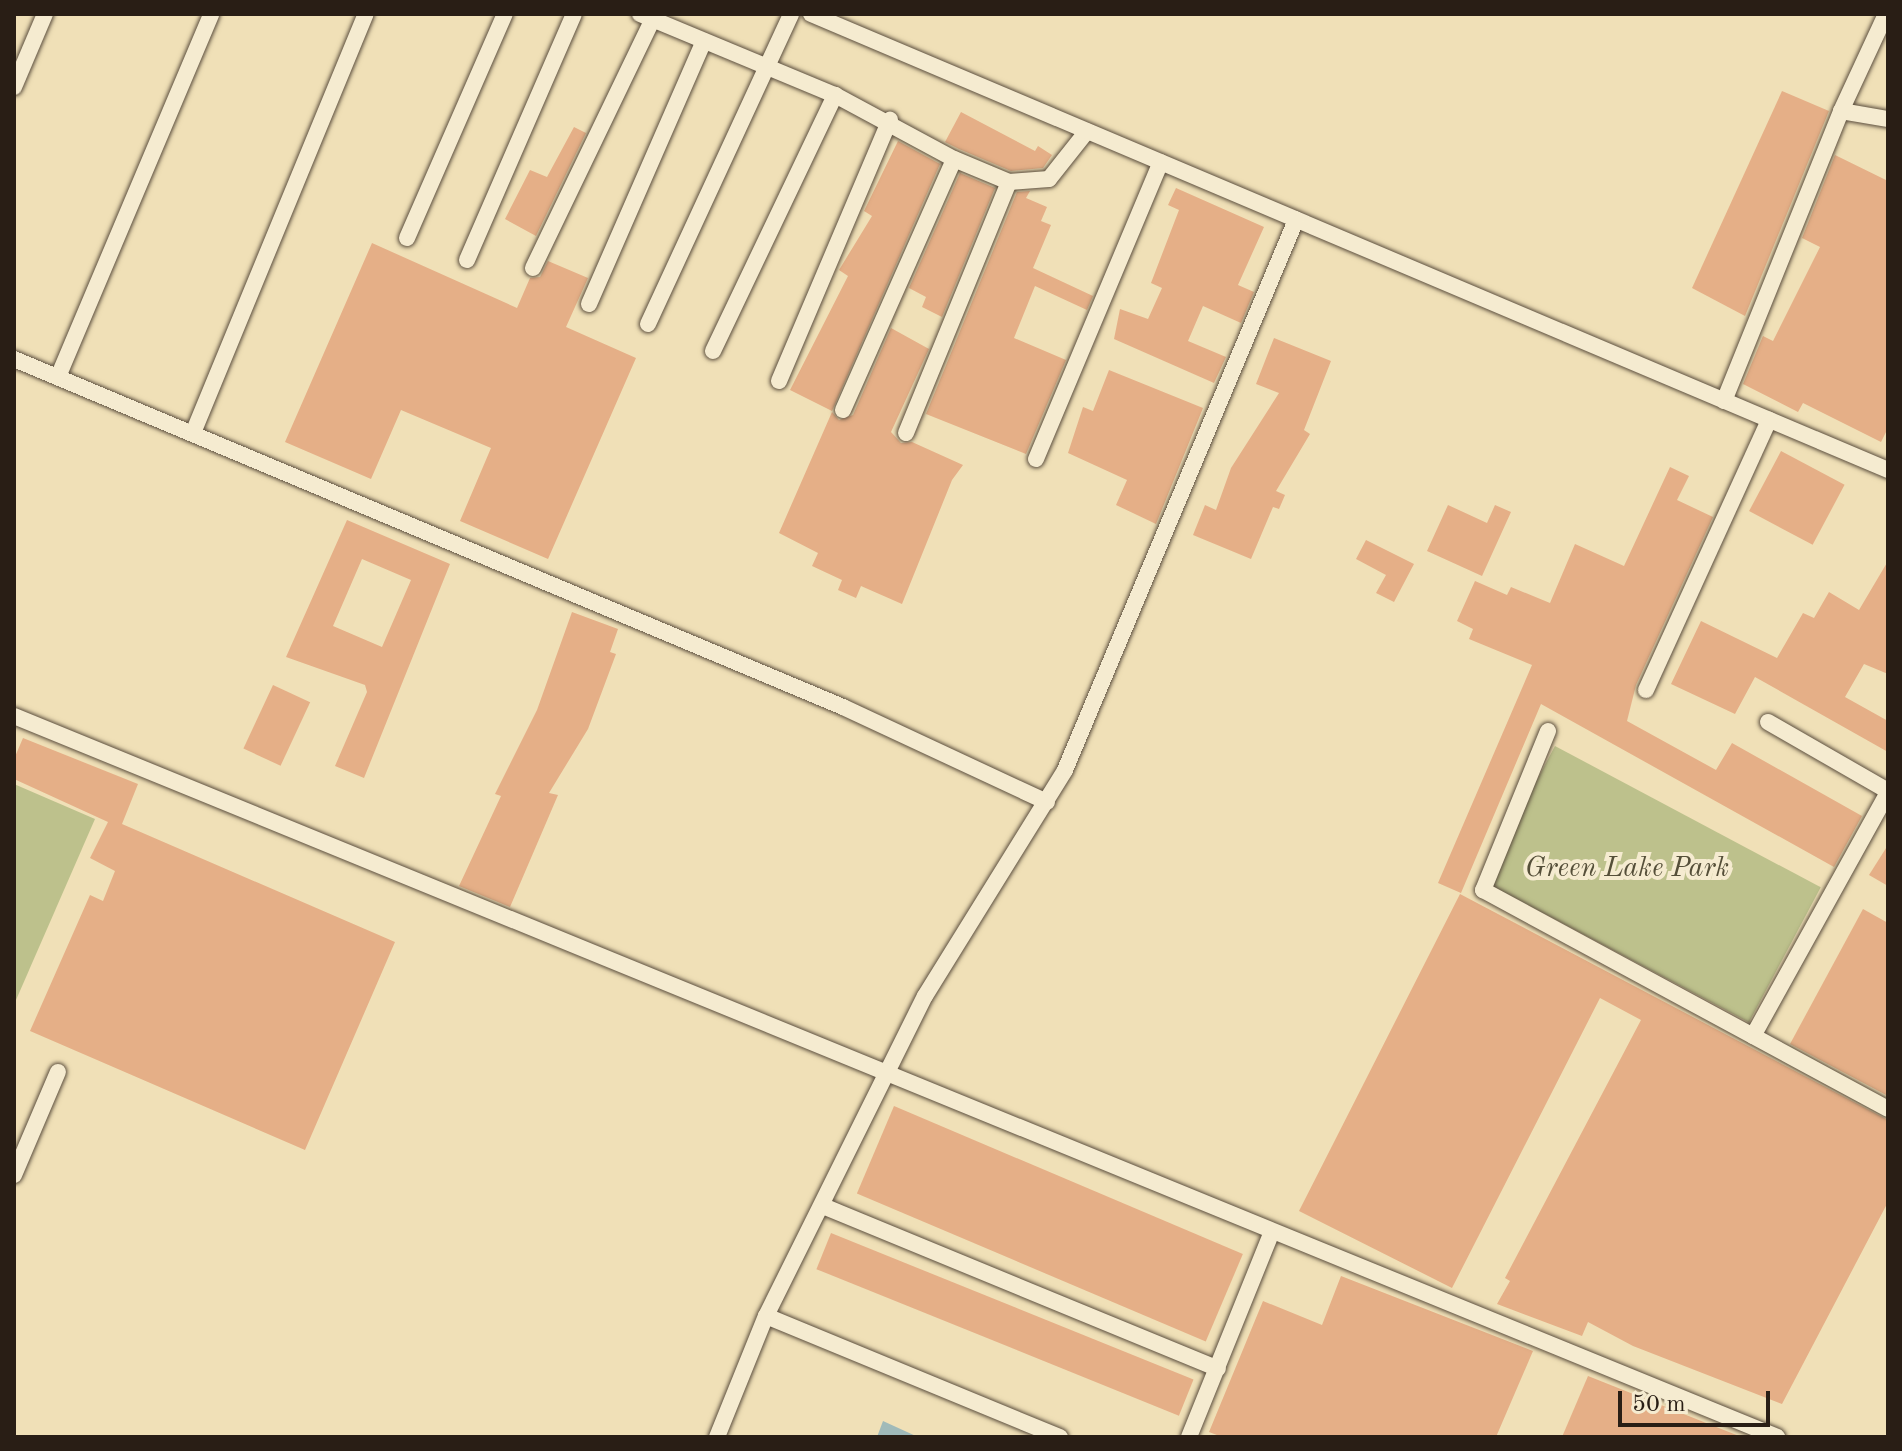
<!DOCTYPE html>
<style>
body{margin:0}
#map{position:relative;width:1902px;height:1451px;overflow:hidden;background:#f0e0b7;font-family:"Old Standard TT",serif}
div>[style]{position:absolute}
.green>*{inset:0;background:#bdc18c;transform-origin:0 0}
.water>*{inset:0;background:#a0bab9}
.building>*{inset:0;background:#e5af87;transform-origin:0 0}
.roads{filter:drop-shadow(0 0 2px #5b4e3e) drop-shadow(0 0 2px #5b4e3e)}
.minor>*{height:16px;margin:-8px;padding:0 8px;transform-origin:8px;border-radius:8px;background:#f5ebd0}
span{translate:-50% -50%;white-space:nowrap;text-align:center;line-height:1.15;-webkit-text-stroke:8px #f5ebd0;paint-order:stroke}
.park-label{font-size:28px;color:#554f39;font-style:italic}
.frame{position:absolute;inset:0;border:16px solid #291e15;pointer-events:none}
.scale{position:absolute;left:1618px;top:1391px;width:152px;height:36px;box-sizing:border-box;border:4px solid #291e15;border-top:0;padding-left:10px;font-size:24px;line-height:28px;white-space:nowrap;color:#291e15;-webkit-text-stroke:6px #f5ebd0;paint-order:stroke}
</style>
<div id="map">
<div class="green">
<i style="left:1555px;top:746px;width:301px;height:153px;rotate:28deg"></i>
<i style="clip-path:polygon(14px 784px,95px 819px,16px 1000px,14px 999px)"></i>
</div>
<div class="water">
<i style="clip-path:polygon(883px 1421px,918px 1437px,877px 1437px)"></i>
</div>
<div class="building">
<i style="clip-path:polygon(1782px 91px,1829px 111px,1745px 316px,1692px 288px)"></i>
<i style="clip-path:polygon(961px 112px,1035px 151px,1038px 146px,1052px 155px,1043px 168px,1011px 171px,959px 149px,945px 142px)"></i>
<i style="clip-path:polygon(574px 127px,586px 133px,536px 236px,505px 219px,530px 170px,547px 177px)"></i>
<i style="clip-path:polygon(898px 141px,940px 164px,832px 411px,790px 390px,848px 276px,839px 270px,872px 216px,864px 211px)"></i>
<i style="clip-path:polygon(1835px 155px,1888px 181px,1888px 428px,1881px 442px,1803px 403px,1798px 412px,1743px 384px,1763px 336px,1773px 341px,1820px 247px,1802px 238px)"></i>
<i style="clip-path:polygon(960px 173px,995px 188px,942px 317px,922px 307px,926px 297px,909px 288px)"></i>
<i style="clip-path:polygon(1176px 188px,1264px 227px,1238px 285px,1254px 292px,1241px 323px,1203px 306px,1188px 341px,1226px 357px,1214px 383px,1114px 339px,1120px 309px,1148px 319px,1162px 288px,1151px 283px,1179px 210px,1168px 205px)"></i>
<i style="clip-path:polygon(1030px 191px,1026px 198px,1047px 207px,1041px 221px,1051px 225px,1033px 268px,1093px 296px,1087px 310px,1035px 286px,1014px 338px,1066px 360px,1026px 454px,926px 414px,1017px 192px)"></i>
<i style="clip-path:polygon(372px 243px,517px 308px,530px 278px,540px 277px,548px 261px,588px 278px,566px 327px,636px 358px,548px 559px,460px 521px,491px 448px,401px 410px,371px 479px,285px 442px)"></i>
<i style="clip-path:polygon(891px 328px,929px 349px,891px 432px,901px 443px,912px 442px,963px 465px,952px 480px,902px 604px,861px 586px,856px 598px,838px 590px,842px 580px,812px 566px,818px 553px,779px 533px,832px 412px,839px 420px,853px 415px)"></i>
<i style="clip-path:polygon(1274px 338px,1331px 361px,1304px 430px,1310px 434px,1276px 491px,1285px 495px,1279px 509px,1273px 507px,1251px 559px,1193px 535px,1205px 505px,1216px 510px,1231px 468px,1279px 393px,1256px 384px)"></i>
<i style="clip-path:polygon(1109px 370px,1203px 408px,1156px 524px,1116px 505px,1127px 480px,1068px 453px,1083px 407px,1093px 411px)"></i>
<i style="left:1781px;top:451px;width:72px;height:68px;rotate:28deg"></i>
<i style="clip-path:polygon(1670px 467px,1689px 476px,1677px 500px,1713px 517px,1636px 685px,1627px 721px,1716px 770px,1732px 743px,1862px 816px,1834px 867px,1541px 704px,1461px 893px,1438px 883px,1532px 665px,1469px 639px,1473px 629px,1457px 621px,1475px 581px,1507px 595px,1511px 587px,1550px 603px,1575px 544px,1624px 566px)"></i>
<i style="clip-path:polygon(1448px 505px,1487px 523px,1495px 505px,1511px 512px,1482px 576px,1427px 551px)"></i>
<i style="clip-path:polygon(evenodd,347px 520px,450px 564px,364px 778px,335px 766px,367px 692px,365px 685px,286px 657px,347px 520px,362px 559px,411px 580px,382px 647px,333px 626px,362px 559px)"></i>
<i style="clip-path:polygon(1366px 540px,1414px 564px,1394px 602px,1376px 593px,1386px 575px,1356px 559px)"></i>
<i style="clip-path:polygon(1888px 561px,1888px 674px,1864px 664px,1845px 697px,1888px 721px,1888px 752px,1755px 677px,1735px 714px,1671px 684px,1701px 621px,1777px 658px,1803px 613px,1814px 618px,1829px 592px,1859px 610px)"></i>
<i style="clip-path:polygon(572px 612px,618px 629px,610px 652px,616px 654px,588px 729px,549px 793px,558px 795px,510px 907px,459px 886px,501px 796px,495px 794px,537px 710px)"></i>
<i style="left:273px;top:685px;width:41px;height:70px;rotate:25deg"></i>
<i style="clip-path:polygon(23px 738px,138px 784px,122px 824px,395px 942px,305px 1150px,30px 1031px,90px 895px,103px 901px,115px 871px,90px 858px,108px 822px,14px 779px,14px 759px)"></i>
<i style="clip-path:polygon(1888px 845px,1888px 886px,1869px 875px)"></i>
<i style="clip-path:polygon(1460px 894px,1888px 1120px,1888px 1202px,1782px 1404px,1633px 1346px,1588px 1322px,1582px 1336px,1497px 1304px,1510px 1281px,1505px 1278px,1641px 1020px,1600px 998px,1452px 1288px,1299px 1211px)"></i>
<i style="clip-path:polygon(1863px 909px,1888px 923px,1888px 1096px,1790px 1044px)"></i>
<i style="left:894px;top:1106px;width:379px;height:95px;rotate:23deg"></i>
<i style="left:831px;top:1233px;width:391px;height:39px;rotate:22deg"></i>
<i style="clip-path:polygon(1341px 1276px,1533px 1351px,1496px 1437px,1222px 1437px,1209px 1432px,1263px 1301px,1322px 1325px)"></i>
<i style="clip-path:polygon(1588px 1376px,1739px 1436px,1738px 1437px,1562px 1437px)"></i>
</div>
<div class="roads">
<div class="minor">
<i style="left:640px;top:14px;width:211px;rotate:22.6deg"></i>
<i style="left:835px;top:95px;width:135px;rotate:28.3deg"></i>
<i style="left:954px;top:159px;width:60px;rotate:22.7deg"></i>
<i style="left:1009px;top:182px;width:40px;rotate:-4.3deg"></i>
<i style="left:1049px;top:179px;width:61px;rotate:-51.6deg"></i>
<i style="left:811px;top:14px;width:1170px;rotate:22.95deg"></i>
<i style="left:14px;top:87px;width:79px;rotate:-67deg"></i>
<i style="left:1841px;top:111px;width:48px;rotate:9.7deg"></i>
<i style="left:407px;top:238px;width:244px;rotate:-66.4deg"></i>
<i style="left:467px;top:260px;width:268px;rotate:-66.5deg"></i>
<i style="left:533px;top:268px;width:282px;rotate:-64.3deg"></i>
<i style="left:589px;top:304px;width:287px;rotate:-66.4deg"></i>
<i style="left:648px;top:324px;width:341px;rotate:-65.2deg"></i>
<i style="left:713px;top:351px;width:284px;rotate:-64.5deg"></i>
<i style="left:14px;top:359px;width:899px;rotate:22.77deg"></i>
<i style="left:843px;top:707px;width:225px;rotate:25deg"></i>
<i style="left:58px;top:377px;width:394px;rotate:-67.1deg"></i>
<i style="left:779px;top:381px;width:284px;rotate:-67deg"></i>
<i style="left:1724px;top:401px;width:313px;rotate:-68deg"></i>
<i style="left:1841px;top:111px;width:107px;rotate:-65.1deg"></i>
<i style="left:843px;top:410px;width:274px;rotate:-66.1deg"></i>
<i style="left:193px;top:433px;width:453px;rotate:-67.6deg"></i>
<i style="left:906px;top:433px;width:271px;rotate:-67.7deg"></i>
<i style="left:1036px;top:459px;width:322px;rotate:-67.2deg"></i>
<i style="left:1646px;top:690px;width:297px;rotate:-65.5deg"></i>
<i style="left:14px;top:716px;width:1905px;rotate:22.24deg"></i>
<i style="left:1768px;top:722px;width:138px;rotate:29.9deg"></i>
<i style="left:1548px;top:731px;width:172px;rotate:112.2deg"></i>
<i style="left:1483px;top:890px;width:460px;rotate:28.4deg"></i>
<i style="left:1753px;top:1036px;width:279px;rotate:-61deg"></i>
<i style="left:14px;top:1175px;width:112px;rotate:-66.9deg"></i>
<i style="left:823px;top:1206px;width:427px;rotate:22.4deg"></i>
<i style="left:766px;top:1316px;width:318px;rotate:22.4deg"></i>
<i style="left:717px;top:1437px;width:131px;rotate:-68deg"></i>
<i style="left:766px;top:1316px;width:357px;rotate:-63.6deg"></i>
<i style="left:925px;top:996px;width:266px;rotate:-58.2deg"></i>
<i style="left:1065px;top:770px;width:597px;rotate:-67.22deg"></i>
<i style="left:1189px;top:1437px;width:221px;rotate:-68deg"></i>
</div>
</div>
<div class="park-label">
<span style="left:1627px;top:869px">Green Lake Park</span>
</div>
<div class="frame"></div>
<div class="scale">50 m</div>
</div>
